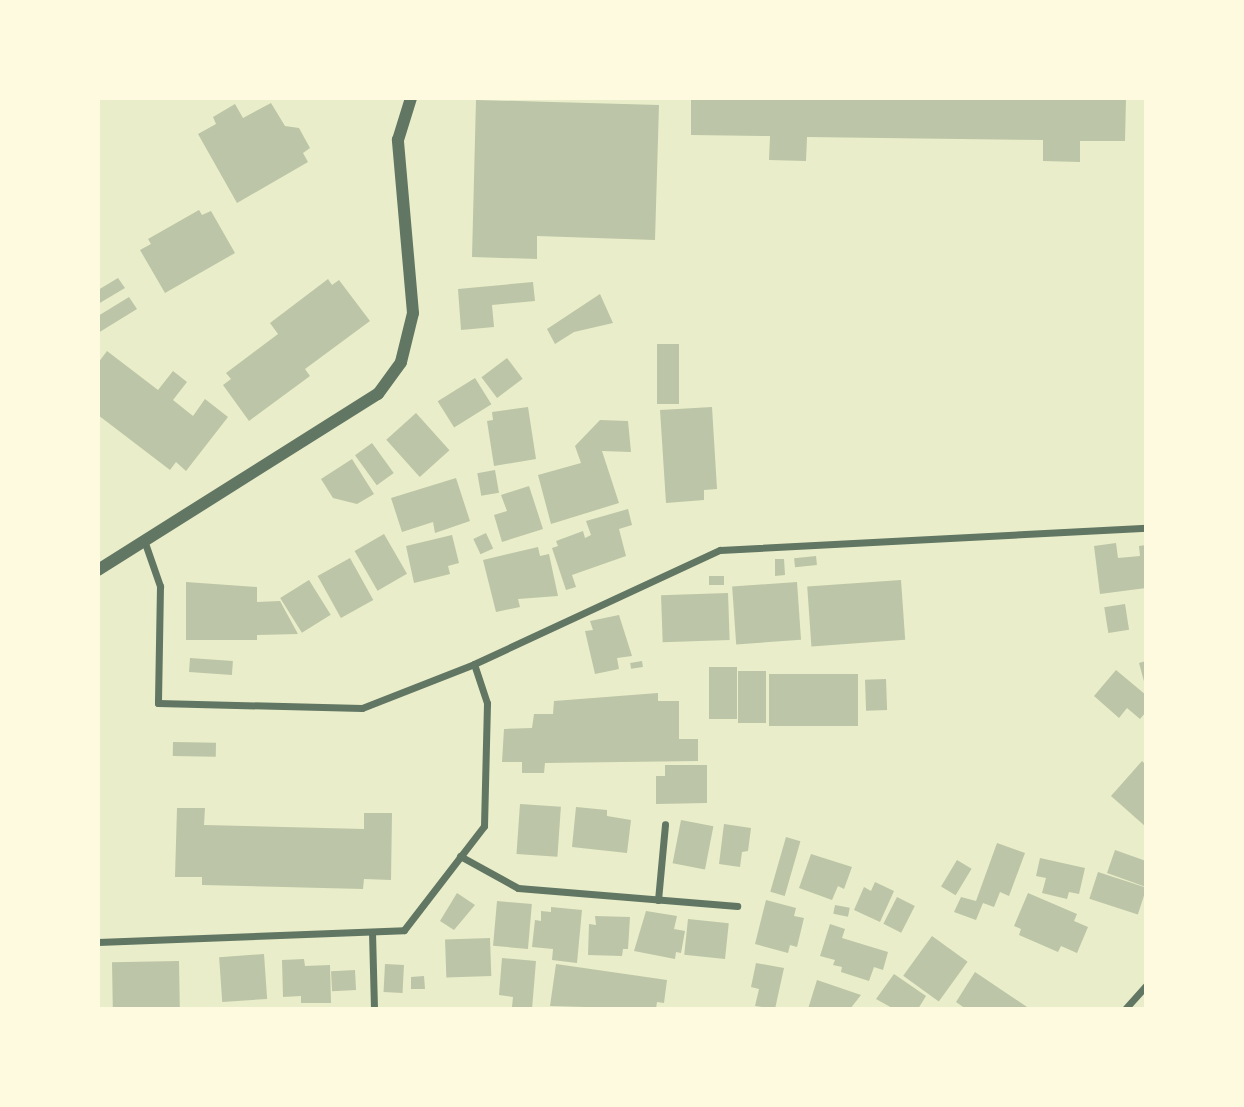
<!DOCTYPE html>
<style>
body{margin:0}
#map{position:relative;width:1244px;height:1107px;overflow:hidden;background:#e9edc9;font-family:"Source Serif 4",serif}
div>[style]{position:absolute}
.building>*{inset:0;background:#bcc5a7;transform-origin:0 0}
.minor>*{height:7px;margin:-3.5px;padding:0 3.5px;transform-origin:3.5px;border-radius:3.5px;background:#617663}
.tertiary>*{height:12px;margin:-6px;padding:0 6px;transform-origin:6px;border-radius:6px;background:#617663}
span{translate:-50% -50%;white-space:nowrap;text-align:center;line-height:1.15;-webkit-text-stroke:7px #fefae0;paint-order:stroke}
.frame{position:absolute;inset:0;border:100px solid #fefae0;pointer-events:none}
</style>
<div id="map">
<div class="building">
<i style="clip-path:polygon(691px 98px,1126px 98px,1125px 141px,1080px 141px,1080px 162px,1043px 161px,1043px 140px,807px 137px,806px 161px,769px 160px,770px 136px,691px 135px)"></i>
<i style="clip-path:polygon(476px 100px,659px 105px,655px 240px,537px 236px,537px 259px,472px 257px)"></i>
<i style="clip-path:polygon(271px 103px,285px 126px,299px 128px,310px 148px,303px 153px,308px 162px,237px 203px,198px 134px,216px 124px,213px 117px,235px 104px,243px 118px)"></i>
<i style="clip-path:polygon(199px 210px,202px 215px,211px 211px,235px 253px,165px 293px,140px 250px,151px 244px,148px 239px)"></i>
<i style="clip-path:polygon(118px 278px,125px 288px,98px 304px,98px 290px)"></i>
<i style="clip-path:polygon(328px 279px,332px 285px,339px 280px,370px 321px,305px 369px,310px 376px,249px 421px,223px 385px,231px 379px,226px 373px,278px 334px,270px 323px)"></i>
<i style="clip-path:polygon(533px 282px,535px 301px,492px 305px,494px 327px,461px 330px,458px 289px)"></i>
<i style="clip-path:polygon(600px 294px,613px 323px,574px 332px,555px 344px,547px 329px)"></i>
<i style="clip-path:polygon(129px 297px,137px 309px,98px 333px,98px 316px)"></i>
<i style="left:657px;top:344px;width:22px;height:60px"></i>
<i style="clip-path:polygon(107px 351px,158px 390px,173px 371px,187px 382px,173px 400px,193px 416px,205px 399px,228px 417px,186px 471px,176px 462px,170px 470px,98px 415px,98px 363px)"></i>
<i style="left:507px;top:358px;width:26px;height:32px;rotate:53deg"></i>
<i style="left:475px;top:378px;width:31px;height:44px;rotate:58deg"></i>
<i style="clip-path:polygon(528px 407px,536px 459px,494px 466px,487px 421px,493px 420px,492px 412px)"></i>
<i style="clip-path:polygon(712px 407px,717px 489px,704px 490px,704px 500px,666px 503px,660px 410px)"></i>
<i style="left:416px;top:413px;width:50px;height:40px;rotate:48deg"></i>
<i style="clip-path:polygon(600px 420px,628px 421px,631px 452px,602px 451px,619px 503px,551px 524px,538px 475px,581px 463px,575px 446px)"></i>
<i style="left:372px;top:443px;width:37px;height:21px;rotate:54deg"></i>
<i style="clip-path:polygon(352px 459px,374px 494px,357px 504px,333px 498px,321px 479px)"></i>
<i style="left:495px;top:470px;width:23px;height:18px;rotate:80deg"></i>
<i style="clip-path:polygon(456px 478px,470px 521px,435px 533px,433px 522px,402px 532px,391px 498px)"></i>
<i style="clip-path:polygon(529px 486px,543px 529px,502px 542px,494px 515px,507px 511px,501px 495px)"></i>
<i style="clip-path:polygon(628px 509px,632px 525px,619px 529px,626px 556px,572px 575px,576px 587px,566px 590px,552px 548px,558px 546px,556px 541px,583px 531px,585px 538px,591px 535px,586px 521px)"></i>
<i style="left:486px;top:533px;width:17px;height:14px;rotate:65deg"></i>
<i style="left:384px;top:534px;width:46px;height:34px;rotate:60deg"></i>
<i style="clip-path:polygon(452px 535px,459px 563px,448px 566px,450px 574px,414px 583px,406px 546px)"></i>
<i style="clip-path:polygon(1116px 543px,1118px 558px,1140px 556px,1139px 546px,1146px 545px,1146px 588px,1100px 594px,1094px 546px)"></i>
<i style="clip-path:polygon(538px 547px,540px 556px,549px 554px,558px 596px,518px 599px,520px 607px,496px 612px,483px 560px)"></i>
<i style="left:816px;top:556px;width:9px;height:22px;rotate:84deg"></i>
<i style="left:350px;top:558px;width:48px;height:37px;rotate:61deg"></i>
<i style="clip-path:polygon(775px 559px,784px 559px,785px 575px,775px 576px)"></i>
<i style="left:724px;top:576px;width:9px;height:15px;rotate:90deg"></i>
<i style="left:309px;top:580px;width:41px;height:34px;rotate:58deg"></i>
<i style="left:901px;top:580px;width:60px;height:94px;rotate:86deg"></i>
<i style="clip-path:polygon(186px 582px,257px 587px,257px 602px,280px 601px,298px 634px,257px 635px,257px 640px,186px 640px)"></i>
<i style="left:797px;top:582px;width:58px;height:65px;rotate:86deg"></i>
<i style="left:728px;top:593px;width:47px;height:67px;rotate:88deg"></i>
<i style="left:1125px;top:604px;width:26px;height:21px;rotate:81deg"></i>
<i style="clip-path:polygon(619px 615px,632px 656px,617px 658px,619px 669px,595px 674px,585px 631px,593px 630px,590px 621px)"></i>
<i style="left:190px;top:658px;width:43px;height:14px;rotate:4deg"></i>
<i style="left:642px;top:661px;width:6px;height:12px;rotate:81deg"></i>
<i style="clip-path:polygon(1146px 661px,1146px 685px,1145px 685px,1139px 663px)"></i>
<i style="left:709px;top:667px;width:28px;height:52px"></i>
<i style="clip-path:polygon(1116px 670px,1146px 695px,1146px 712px,1140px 719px,1127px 708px,1119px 718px,1094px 696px)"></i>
<i style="left:738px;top:671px;width:28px;height:52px"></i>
<i style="left:858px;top:674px;width:52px;height:89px;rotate:90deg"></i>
<i style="left:886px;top:679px;width:31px;height:21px;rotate:88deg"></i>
<i style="clip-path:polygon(658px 693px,658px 701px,679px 701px,679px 739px,698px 739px,698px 761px,545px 763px,544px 773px,522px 773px,522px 762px,502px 762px,504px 729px,532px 728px,534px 714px,553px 714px,554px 701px)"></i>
<i style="left:173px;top:742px;width:43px;height:14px;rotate:1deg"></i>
<i style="clip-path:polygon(1142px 761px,1146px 765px,1146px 827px,1111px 796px)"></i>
<i style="clip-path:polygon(665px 765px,707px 765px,707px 803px,656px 804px,656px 776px,665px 776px)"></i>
<i style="left:520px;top:804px;width:41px;height:50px;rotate:4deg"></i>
<i style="clip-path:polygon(576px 807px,607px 810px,607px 816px,631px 820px,627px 853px,572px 847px)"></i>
<i style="clip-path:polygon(177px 808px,205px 808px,204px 825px,364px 829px,364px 813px,392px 813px,391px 880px,364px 879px,363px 889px,202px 885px,202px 877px,175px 877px)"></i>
<i style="left:681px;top:820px;width:33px;height:44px;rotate:11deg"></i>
<i style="clip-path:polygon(724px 824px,751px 828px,748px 851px,742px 852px,740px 867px,719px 864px)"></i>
<i style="left:786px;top:837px;width:15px;height:57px;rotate:16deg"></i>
<i style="clip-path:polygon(997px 843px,1025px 853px,1009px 896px,1000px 892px,994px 907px,983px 903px,976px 920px,954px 912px,961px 897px,976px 901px)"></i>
<i style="clip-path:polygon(1115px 850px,1146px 861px,1146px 887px,1107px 873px)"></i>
<i style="clip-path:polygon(811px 854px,852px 867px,844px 889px,838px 886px,832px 900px,799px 888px)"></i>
<i style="clip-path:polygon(1040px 858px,1085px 868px,1079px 894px,1069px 892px,1067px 899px,1042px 893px,1046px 878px,1036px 876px)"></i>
<i style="left:957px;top:860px;width:17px;height:31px;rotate:31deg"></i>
<i style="left:1098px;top:872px;width:51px;height:28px;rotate:18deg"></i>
<i style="clip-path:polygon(875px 882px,894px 891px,880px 922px,854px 910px,864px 887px,871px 891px)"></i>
<i style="clip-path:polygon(457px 893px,475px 905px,454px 930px,440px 921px)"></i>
<i style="clip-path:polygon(1028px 893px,1077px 914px,1074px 921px,1088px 927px,1077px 953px,1061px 946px,1058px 952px,1019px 935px,1021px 929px,1014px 926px)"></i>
<i style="left:897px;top:897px;width:20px;height:30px;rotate:27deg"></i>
<i style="clip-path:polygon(766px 900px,796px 908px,794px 916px,804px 918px,797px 947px,790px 945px,788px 953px,755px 944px)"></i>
<i style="left:497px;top:901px;width:35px;height:45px;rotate:5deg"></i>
<i style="left:835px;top:905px;width:15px;height:9px;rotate:11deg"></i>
<i style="clip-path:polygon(551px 907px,582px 910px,577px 963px,552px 960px,553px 949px,532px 947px,535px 920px,541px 921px,541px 911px,551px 912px)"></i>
<i style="clip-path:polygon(646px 911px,677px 916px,674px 929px,685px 931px,681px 953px,676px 952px,675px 959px,634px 951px)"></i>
<i style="clip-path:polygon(595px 916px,630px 917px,628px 949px,623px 949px,622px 956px,588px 955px,589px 924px,596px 925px)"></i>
<i style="left:688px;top:919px;width:41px;height:36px;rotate:6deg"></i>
<i style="clip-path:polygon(830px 924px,845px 929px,842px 938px,888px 952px,883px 970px,874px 967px,869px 981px,841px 972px,842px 967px,833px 965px,835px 960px,820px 956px)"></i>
<i style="left:932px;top:936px;width:44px;height:49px;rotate:36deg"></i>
<i style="left:490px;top:938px;width:38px;height:45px;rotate:88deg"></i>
<i style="left:264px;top:954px;width:45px;height:45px;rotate:86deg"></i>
<i style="clip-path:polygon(502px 958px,536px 961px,532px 1009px,512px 1007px,513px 997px,499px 995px)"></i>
<i style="clip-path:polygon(304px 959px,305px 966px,330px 965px,331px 1003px,301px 1003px,301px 996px,283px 997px,282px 960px)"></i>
<i style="left:179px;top:961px;width:48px;height:67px;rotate:89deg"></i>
<i style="clip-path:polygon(756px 963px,784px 968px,775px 1009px,755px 1006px,759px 989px,751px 987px)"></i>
<i style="left:385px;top:964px;width:19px;height:28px;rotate:3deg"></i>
<i style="clip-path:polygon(556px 964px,667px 980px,664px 1003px,657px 1002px,656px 1009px,550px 1006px)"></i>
<i style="left:355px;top:970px;width:20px;height:24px;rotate:87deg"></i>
<i style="clip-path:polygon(975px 972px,1030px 1009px,966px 1009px,956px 1002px)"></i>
<i style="clip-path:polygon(894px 974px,926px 996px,918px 1009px,894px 1009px,876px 999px)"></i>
<i style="clip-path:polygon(424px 976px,425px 989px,411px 989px,411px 977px)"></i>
<i style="clip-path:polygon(817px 980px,861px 995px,850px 1009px,808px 1009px)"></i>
</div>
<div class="minor">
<i style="left:145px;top:543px;width:46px;rotate:70.8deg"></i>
<i style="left:160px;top:586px;width:117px;rotate:91deg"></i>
<i style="left:158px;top:703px;width:204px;rotate:1.4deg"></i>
<i style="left:362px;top:708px;width:120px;rotate:-21.4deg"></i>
<i style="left:474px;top:664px;width:271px;rotate:-24.9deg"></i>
<i style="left:720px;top:550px;width:427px;rotate:-3deg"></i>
<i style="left:460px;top:856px;width:66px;rotate:28.9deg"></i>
<i style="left:518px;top:888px;width:220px;rotate:4.7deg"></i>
<i style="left:658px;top:900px;width:76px;rotate:-84.7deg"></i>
<i style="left:372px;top:932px;width:77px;rotate:88.5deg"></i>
<i style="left:98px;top:942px;width:306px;rotate:-2.2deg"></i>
<i style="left:404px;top:930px;width:131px;rotate:-52.4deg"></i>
<i style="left:484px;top:826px;width:123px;rotate:-88.6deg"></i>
<i style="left:487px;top:703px;width:41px;rotate:-108.4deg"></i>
<i style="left:1125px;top:1009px;width:31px;rotate:-48deg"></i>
</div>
<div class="tertiary">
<i style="left:98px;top:570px;width:331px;rotate:-32.2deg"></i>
<i style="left:378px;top:394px;width:39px;rotate:-54deg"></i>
<i style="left:401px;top:362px;width:50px;rotate:-76.2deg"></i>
<i style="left:413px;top:313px;width:174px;rotate:-95deg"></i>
<i style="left:398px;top:140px;width:44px;rotate:-72.8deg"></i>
</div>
<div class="frame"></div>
</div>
